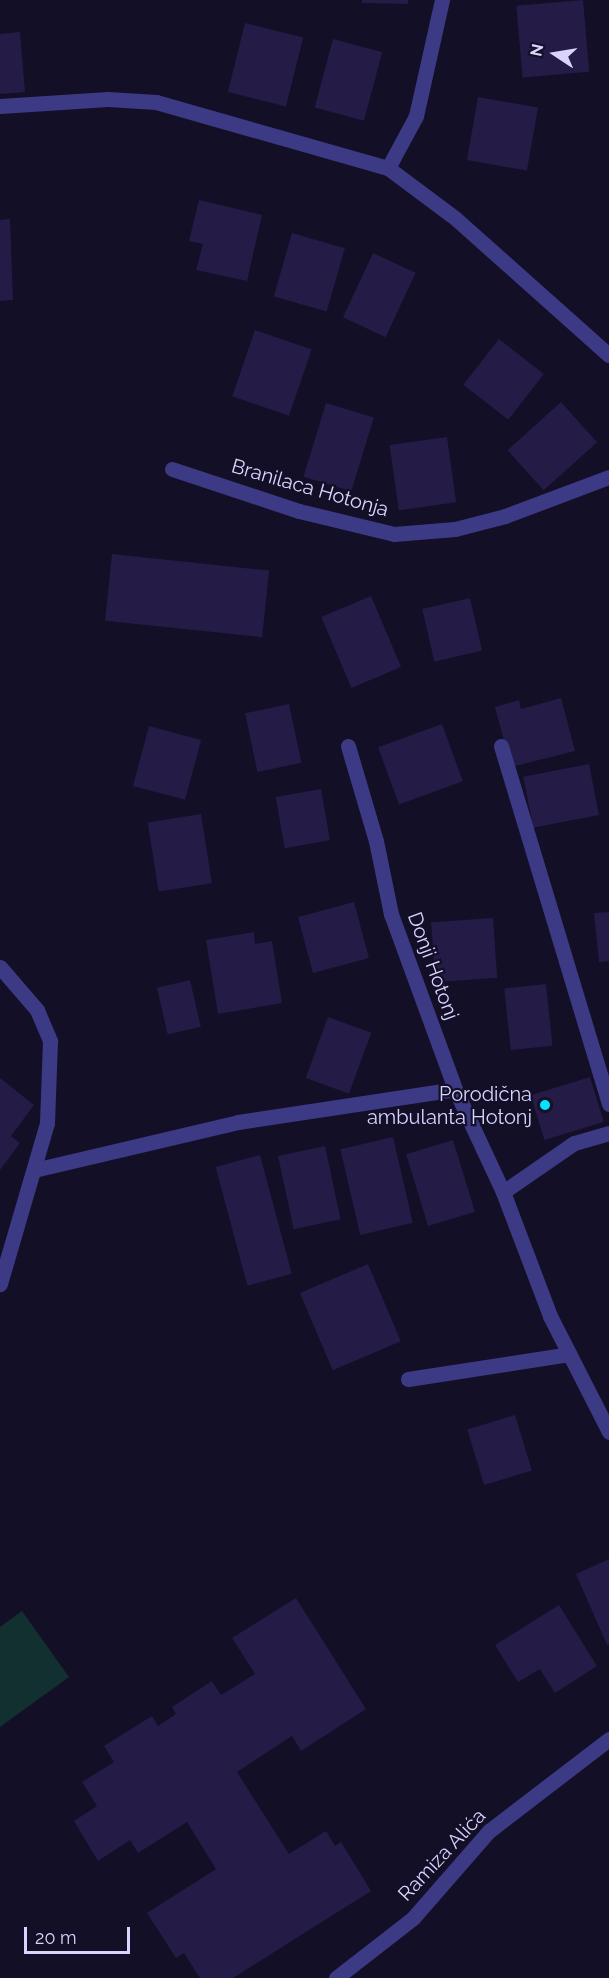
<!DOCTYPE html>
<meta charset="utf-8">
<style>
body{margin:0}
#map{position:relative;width:609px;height:1978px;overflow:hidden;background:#130f26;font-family:Raleway,sans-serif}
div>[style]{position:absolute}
.green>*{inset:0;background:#12302f}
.building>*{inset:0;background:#241b47;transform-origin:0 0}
.minor>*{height:15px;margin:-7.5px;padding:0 7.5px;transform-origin:7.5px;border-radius:7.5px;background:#3d3a85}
.dots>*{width:16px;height:16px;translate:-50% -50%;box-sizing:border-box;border:3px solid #130f26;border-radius:50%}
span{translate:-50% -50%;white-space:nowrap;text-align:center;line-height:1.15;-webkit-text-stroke:4.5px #130f26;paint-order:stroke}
.street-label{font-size:20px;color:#d9d4ff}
.poi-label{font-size:20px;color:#d9d4ff}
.right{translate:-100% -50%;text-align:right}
.north{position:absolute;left:525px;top:24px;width:60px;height:60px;-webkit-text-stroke:4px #130f26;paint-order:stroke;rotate:282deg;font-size:16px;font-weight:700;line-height:24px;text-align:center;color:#d9d4ff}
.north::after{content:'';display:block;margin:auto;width:21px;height:27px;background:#d9d4ff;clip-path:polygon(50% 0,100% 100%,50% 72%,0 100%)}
.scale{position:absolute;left:24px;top:1927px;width:106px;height:27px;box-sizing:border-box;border:3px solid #d9d4ff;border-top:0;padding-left:8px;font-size:18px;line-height:21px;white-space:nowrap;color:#d9d4ff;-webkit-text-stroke:4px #130f26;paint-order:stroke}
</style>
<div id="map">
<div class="green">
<i style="clip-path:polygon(22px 1611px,69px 1677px,0 1727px,0 1627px)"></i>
</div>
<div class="building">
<i style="clip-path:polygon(362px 0,408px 0,408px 4px,362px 3px)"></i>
<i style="left:583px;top:0;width:72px;height:67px;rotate:85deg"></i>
<i style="left:245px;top:23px;width:60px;height:71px;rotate:14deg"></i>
<i style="clip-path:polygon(20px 32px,25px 92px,0 94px,0 34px)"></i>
<i style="left:333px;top:39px;width:51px;height:71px;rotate:15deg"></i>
<i style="left:478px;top:97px;width:61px;height:64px;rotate:10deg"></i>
<i style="clip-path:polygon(199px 200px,262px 215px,247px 281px,196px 270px,203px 244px,189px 241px)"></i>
<i style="clip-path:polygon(10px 219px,13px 300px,0 301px,0 220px)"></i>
<i style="left:292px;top:233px;width:55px;height:66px;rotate:16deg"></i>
<i style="left:373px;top:253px;width:47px;height:71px;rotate:25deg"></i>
<i style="left:255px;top:330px;width:60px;height:70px;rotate:19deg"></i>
<i style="left:499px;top:339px;width:57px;height:58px;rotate:38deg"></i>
<i style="left:561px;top:402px;width:54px;height:72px;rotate:48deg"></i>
<i style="left:326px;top:403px;width:50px;height:77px;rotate:17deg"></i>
<i style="left:447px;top:437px;width:66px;height:58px;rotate:82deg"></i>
<i style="left:112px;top:554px;width:158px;height:67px;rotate:6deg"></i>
<i style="left:371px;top:596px;width:77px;height:54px;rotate:67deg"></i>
<i style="left:470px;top:598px;width:54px;height:49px;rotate:77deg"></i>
<i style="clip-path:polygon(561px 698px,575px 751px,511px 767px,495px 707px,519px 700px,521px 709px)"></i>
<i style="left:289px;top:704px;width:60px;height:45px;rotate:78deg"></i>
<i style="left:442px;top:724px;width:61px;height:68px;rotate:70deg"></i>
<i style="left:149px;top:726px;width:54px;height:62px;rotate:15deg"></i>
<i style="left:589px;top:764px;width:52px;height:67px;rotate:79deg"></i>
<i style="left:321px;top:789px;width:52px;height:46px;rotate:80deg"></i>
<i style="left:201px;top:814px;width:70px;height:54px;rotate:81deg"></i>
<i style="left:354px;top:902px;width:58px;height:58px;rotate:75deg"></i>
<i style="clip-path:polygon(609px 912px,609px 961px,599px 962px,594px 913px)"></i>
<i style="left:493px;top:918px;width:60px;height:62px;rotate:86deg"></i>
<i style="clip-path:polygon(254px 932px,255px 944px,272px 941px,282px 1003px,218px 1014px,206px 940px)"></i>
<i style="left:190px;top:980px;width:48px;height:34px;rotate:77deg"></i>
<i style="left:546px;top:984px;width:62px;height:42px;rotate:84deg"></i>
<i style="left:328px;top:1017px;width:46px;height:65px;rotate:20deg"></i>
<i style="left:590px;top:1077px;width:47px;height:62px;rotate:73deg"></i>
<i style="clip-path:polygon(0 1078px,34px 1105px,11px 1136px,20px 1143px,0 1170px)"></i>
<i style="left:393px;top:1137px;width:88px;height:54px;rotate:77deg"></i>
<i style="left:453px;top:1140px;width:75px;height:49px;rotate:73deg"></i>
<i style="left:325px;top:1146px;width:75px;height:48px;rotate:78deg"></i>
<i style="left:260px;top:1155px;width:123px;height:46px;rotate:75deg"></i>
<i style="left:368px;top:1264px;width:84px;height:74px;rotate:67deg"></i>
<i style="left:515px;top:1415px;width:58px;height:50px;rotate:73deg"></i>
<i style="clip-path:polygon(609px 1559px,609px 1644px,607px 1645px,576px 1574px)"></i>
<i style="clip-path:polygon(296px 1598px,366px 1709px,301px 1751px,292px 1736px,237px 1772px,289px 1854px,326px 1831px,335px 1846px,341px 1842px,371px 1891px,233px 1978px,200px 1978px,184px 1953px,176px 1958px,147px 1913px,216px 1869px,187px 1822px,138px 1853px,130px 1840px,98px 1861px,74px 1821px,97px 1806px,82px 1782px,114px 1762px,104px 1746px,152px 1716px,158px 1726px,176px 1714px,172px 1707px,212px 1681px,221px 1695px,255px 1674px,232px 1638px)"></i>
<i style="clip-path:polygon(559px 1605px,597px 1666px,555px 1693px,540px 1669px,518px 1682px,495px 1645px)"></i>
</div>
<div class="minor">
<i style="left:0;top:106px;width:108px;rotate:-3.7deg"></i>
<i style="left:108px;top:99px;width:48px;rotate:3.6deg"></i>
<i style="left:156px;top:102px;width:241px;rotate:15.9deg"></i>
<i style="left:388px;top:168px;width:84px;rotate:36.7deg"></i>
<i style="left:455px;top:218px;width:206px;rotate:41.7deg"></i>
<i style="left:388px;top:168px;width:59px;rotate:-61.7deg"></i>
<i style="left:416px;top:116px;width:119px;rotate:-77.4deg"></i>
<i style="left:172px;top:469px;width:134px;rotate:18.3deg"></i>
<i style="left:299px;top:511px;width:98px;rotate:13.6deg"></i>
<i style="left:394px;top:534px;width:61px;rotate:-4.7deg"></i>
<i style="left:455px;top:529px;width:52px;rotate:-14.6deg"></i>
<i style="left:505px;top:516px;width:111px;rotate:-20.6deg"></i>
<i style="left:348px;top:746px;width:99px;rotate:73.6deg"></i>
<i style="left:376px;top:841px;width:75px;rotate:78.4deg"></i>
<i style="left:391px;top:914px;width:186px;rotate:69.9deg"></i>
<i style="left:455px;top:1089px;width:114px;rotate:65deg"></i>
<i style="left:501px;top:746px;width:374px;rotate:73.2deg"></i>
<i style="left:0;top:967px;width:57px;rotate:49.3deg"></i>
<i style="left:37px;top:1010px;width:34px;rotate:67deg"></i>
<i style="left:50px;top:1041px;width:82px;rotate:92.1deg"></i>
<i style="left:47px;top:1123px;width:168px;rotate:106.3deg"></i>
<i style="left:609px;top:1133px;width:36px;rotate:164deg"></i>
<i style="left:574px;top:1143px;width:86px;rotate:145.4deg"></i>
<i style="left:503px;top:1192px;width:133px;rotate:69.2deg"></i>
<i style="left:550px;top:1316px;width:130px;rotate:63deg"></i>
<i style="left:34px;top:1170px;width:210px;rotate:-13.2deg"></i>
<i style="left:238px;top:1122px;width:219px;rotate:-8.6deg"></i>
<i style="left:408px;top:1379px;width:163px;rotate:-8.8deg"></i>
<i style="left:336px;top:1978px;width:98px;rotate:-37.9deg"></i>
<i style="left:413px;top:1918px;width:116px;rotate:-48.9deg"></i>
<i style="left:489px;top:1831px;width:151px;rotate:-37.5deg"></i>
</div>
<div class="dots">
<i style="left:545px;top:1105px;background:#00e5ff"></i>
</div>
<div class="street-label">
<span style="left:310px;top:488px;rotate:16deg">Branilaca Hotonja</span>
<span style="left:433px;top:966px;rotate:70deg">Donji Hotonj</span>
<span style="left:442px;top:1855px;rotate:-47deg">Ramiza Alića</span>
</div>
<div class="poi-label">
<span class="right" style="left:532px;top:1106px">Porodična<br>ambulanta Hotonj</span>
</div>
<div class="north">N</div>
<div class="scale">20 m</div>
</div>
